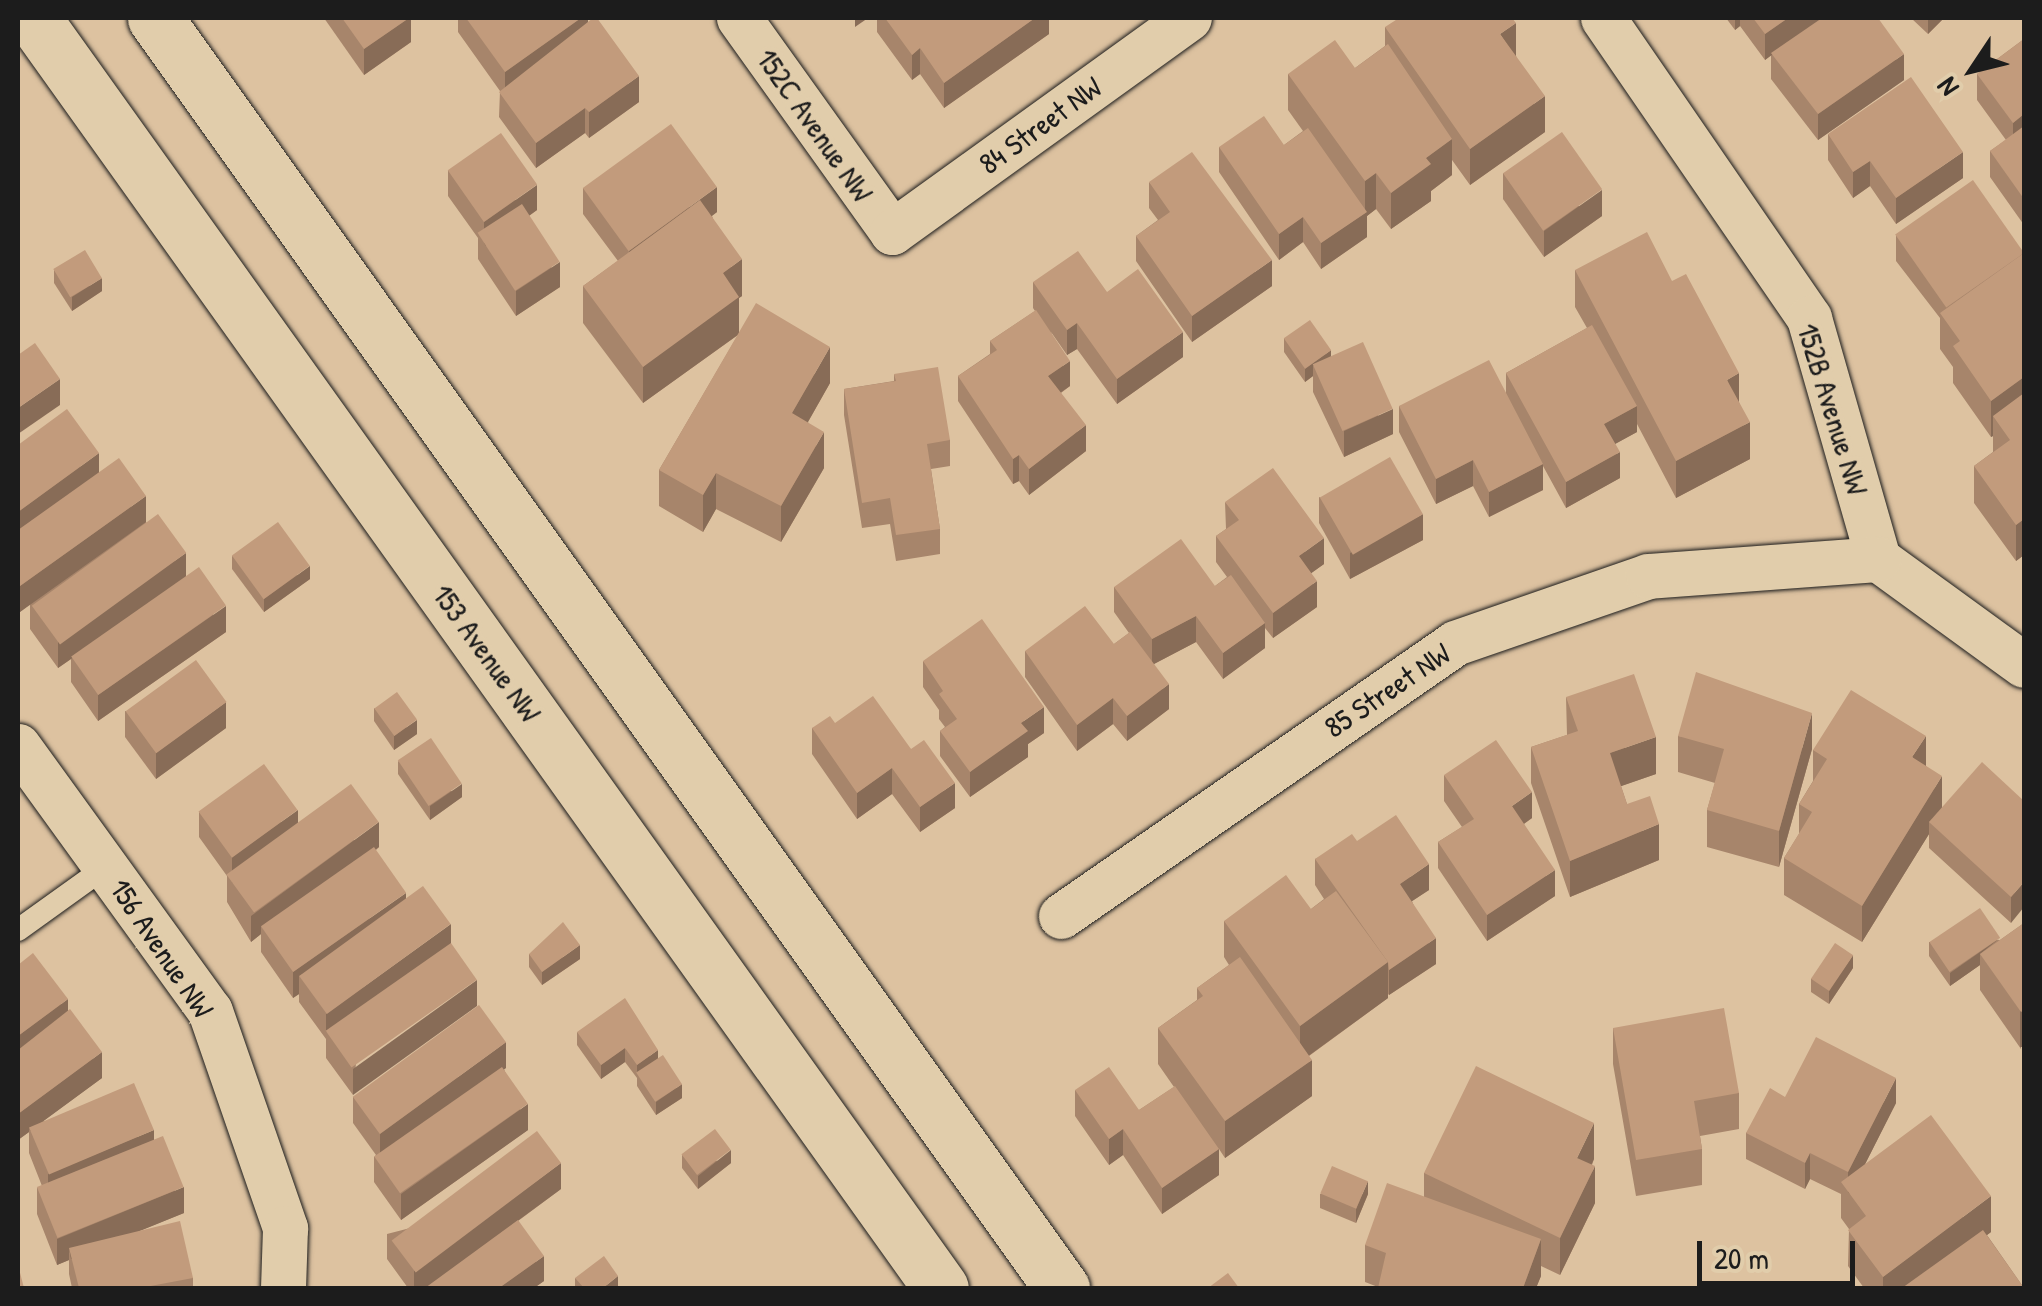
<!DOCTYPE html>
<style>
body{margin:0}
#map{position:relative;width:2042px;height:1306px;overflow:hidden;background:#ddc2a0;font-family:"Patrick Hand",sans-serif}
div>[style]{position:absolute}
.roads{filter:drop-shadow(0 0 2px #1c1c1c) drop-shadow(0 0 2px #1c1c1c)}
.lane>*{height:22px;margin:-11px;padding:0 11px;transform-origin:11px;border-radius:11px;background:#e1cdab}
.street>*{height:45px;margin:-22.5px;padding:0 22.5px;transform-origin:22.5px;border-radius:22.5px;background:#e1cdab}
.secondary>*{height:55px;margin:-27.5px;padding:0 27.5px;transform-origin:27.5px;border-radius:27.5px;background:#e1cdab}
.wall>*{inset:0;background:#a7856b}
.shaded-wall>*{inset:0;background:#886c57;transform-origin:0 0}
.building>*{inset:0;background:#c29b7c;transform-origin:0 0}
span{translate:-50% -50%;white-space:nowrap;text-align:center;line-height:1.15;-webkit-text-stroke:9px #e1cdab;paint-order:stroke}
.street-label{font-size:30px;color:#1c1c1c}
.frame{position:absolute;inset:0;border:20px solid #1c1c1c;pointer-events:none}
.north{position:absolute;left:1922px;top:20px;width:100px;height:100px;-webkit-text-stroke:8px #e1cdab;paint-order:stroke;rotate:235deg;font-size:28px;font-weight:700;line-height:40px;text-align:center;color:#1c1c1c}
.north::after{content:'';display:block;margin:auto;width:35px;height:45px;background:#1c1c1c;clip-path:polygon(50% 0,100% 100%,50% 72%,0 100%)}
.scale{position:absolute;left:1697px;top:1241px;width:158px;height:45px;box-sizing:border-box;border:5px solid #1c1c1c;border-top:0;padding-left:12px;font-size:30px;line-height:35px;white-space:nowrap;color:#1c1c1c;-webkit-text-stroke:8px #e1cdab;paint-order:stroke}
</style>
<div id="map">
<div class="roads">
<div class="lane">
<i style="left:18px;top:930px;width:110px;rotate:-35.7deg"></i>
</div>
<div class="street">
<i style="left:739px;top:18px;width:263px;rotate:54.4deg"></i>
<i style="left:892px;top:232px;width:366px;rotate:-35.8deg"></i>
<i style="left:1603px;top:18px;width:364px;rotate:55.5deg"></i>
<i style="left:1809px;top:318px;width:251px;rotate:74deg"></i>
<i style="left:1878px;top:559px;width:180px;rotate:36deg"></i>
<i style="left:18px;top:746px;width:327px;rotate:54.1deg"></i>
<i style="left:210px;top:1011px;width:230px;rotate:70.9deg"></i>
<i style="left:285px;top:1228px;width:60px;rotate:91.9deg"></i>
<i style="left:1061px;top:916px;width:479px;rotate:-34.7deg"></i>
<i style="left:1455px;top:643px;width:204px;rotate:-19.1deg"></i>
<i style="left:1648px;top:576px;width:231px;rotate:-4.2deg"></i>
</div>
<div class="secondary">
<i style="left:33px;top:18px;width:1561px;rotate:54.44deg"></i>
<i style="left:155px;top:18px;width:1561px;rotate:54.47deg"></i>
</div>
</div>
<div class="wall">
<i style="clip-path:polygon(324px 18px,411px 18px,411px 42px,364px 75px)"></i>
<i style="clip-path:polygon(458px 18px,588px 18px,588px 22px,639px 102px,589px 138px,585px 133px,536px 168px,499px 117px,500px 91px,458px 32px)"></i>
<i style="clip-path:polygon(877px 18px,1049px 18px,1049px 34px,944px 108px,920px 74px,912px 80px,877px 32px)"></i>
<i style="clip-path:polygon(1726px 18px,1878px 18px,1904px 80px,1818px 140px,1771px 79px,1771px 55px,1765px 60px,1740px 26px,1735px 30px)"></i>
<i style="clip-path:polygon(1911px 18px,1944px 18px,1928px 34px)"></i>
<i style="clip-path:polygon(1385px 27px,1516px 56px,1545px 132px,1470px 185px,1452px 160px,1452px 175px,1431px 191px,1431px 201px,1391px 229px,1376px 209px,1367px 216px,1367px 237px,1321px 269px,1303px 242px,1279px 260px,1219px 172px,1219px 147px,1284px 145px,1303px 131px,1288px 110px,1288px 74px,1355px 68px,1385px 46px)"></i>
<i style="clip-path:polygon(2024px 39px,2024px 225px,1990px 177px,1990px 151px,2006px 140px,1977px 100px,1977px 74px)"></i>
<i style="clip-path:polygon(1828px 134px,1963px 178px,1896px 224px,1870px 186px,1853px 198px,1828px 160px)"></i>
<i style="clip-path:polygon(448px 170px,537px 210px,529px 216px,560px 287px,516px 316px,478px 259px,478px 238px,448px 196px)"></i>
<i style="clip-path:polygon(1503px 173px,1602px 216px,1544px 257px,1503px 199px)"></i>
<i style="clip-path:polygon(1149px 182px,1272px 286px,1192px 342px,1136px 261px,1136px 236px,1158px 220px,1149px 208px)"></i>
<i style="clip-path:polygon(583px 188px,717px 212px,712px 216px,742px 296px,739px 298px,739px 332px,830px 383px,808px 422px,824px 468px,781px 542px,716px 509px,703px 532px,659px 506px,659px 470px,738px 335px,643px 403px,583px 323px,583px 286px,618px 261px,583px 214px)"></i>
<i style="clip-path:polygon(1896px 235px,2024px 253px,2024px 555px,2016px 561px,1974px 503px,1974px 466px,1993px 452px,1993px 436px,1991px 437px,1953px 383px,1953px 367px,1940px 349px,1940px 318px,1896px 261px)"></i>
<i style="clip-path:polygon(54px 270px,102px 291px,72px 311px,54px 283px)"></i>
<i style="clip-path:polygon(1575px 270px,1672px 281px,1739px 402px,1750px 459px,1676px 498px,1637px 424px,1637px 432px,1615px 444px,1620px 478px,1566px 508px,1543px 466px,1543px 490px,1489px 517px,1473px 486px,1436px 504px,1399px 432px,1399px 406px,1506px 393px,1506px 373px,1587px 328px,1575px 307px)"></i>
<i style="clip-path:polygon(1033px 282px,1107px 292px,1183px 357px,1117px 404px,1077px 349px,1067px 355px,1051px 332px,1070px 386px,1061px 393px,1086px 451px,1029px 495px,1019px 481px,1013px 484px,958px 401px,958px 376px,990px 354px,990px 341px,1035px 311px,1033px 308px)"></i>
<i style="clip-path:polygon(1284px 338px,1331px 357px,1393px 434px,1344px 457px,1313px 392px,1313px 376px,1305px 382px,1284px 352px)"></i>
<i style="clip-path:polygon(894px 374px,950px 440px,950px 466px,931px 469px,940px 529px,940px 554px,896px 561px,890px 524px,862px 528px,844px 415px,844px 389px,894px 381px)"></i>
<i style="clip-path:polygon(18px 445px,99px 473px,146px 522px,226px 632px,98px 721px,71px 682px,71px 659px,58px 668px,30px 629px,30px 604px,20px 612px,18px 609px)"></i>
<i style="clip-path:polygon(1319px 497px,1423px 540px,1350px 579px,1319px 523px)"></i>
<i style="clip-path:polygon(1225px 502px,1324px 564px,1311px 573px,1317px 607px,1273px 638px,1265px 628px,1265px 648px,1223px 679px,1196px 642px,1154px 664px,1169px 709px,1127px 741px,1113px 724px,1077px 751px,1025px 677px,1025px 651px,1114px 644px,1129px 633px,1114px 612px,1114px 587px,1215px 586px,1227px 577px,1216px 562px,1216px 536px,1226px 529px)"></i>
<i style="clip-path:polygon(232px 556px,310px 579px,264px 612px,232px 569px)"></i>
<i style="clip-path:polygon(923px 661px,1044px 733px,1028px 744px,1028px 757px,970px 797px,940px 756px,940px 731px,945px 727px,939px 719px,939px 710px,923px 687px)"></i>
<i style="clip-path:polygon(1566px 697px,1656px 774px,1621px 786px,1627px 804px,1659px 860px,1570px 897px,1531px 783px,1531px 747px,1567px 735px)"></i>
<i style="clip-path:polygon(374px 708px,417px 734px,394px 750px,374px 721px)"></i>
<i style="clip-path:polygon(125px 711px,226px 728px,156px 779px,125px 737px)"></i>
<i style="clip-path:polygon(835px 723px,911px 749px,955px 808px,920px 832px,892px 794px,857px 819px,812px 754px,812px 728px)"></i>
<i style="clip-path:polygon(1678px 736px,1812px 749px,1779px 867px,1707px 847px,1707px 810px,1715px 783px,1678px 772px)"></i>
<i style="clip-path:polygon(1813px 750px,1926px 766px,1942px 808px,2024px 801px,2011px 923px,1929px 848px,1929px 834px,1862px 942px,1784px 895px,1784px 858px,1799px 834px,1799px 804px,1813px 781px)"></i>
<i style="clip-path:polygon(398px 761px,462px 797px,430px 820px,398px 774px)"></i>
<i style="clip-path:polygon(1444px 775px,1532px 818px,1524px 824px,1555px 896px,1487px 941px,1438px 868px,1438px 842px,1462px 827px,1444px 801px)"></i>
<i style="clip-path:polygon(199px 812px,298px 824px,379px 847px,376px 850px,353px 1095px,326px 1058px,326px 1039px,299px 1002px,299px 994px,293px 998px,261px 952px,261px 934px,251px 942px,227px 902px,227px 876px,199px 837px)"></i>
<i style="clip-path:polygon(1357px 841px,1429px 890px,1412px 901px,1436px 964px,1389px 995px,1388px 994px,1388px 998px,1309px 1056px,1312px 1096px,1225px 1158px,1219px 1149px,1219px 1175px,1162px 1214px,1123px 1155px,1109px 1165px,1075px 1116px,1075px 1090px,1139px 1110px,1174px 1087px,1158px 1064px,1158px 1028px,1197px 1000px,1197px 988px,1229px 965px,1224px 957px,1224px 921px,1311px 909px,1324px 899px,1315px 885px,1315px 859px)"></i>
<i style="clip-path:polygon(2024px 923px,2021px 1049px,1980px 990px,1980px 965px,1950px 986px,1929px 956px,1929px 942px,2000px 940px)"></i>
<i style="clip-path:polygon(529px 954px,580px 959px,542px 985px,529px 967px)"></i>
<i style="clip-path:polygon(18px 965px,68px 1010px,102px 1078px,43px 1121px,154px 1140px,184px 1213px,139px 1231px,193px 1278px,193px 1288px,72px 1288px,69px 1274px,69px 1260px,57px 1265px,37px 1214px,37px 1188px,42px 1186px,29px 1153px,29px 1132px,18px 1140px)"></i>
<i style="clip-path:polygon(1853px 968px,1829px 1004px,1811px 992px,1811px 979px)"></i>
<i style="clip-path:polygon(1613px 1028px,1739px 1093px,1739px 1129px,1700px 1136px,1702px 1149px,1702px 1185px,1636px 1196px,1613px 1064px)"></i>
<i style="clip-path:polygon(577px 1032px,658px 1059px,682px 1098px,656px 1115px,637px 1086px,637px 1078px,625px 1062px,601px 1079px,577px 1045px)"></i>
<i style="clip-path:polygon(506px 1068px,504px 1069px,528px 1130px,401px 1220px,374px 1182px,374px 1157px,376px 1155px,353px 1123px,353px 1097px)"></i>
<i style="clip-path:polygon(1785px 1097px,1896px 1103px,1865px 1164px,1991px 1232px,1987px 1235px,2024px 1288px,1864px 1288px,1848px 1266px,1849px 1229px,1841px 1218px,1841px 1194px,1810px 1179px,1805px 1189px,1746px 1159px,1746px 1133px)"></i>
<i style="clip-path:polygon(682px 1155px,731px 1163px,698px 1189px,682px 1168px)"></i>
<i style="clip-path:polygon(1594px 1159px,1592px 1165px,1595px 1203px,1560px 1275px,1541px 1266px,1541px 1276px,1536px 1288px,1378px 1288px,1378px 1287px,1365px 1282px,1365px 1245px,1424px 1197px,1424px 1173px)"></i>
<i style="clip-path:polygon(561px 1189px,518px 1221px,544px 1281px,534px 1288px,408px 1288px,387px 1259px,387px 1234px)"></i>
<i style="clip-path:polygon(1320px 1194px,1368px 1194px,1356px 1223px,1320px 1208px)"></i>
<i style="clip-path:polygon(575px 1278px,618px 1288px,575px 1288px)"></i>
</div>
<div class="shaded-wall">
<i style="clip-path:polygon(409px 18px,411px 18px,411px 42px,364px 75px,364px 49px)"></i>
<i style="clip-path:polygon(581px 18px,588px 18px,588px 38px,505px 98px,505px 72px)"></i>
<i style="clip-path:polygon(855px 18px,868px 18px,855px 27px)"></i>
<i style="clip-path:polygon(1035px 18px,1049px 18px,1049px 34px,944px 108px,944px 83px)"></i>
<i style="clip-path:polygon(1735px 18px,1740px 18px,1740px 26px,1735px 30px)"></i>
<i style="clip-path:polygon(1788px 18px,1823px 18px,1765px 60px,1765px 34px)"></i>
<i style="clip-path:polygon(1928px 18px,1944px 18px,1928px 34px)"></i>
<i style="clip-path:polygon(1516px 23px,1516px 59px,1500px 34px)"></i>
<i style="clip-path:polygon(920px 48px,920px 74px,912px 80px,912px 55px)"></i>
<i style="clip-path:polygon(1904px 54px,1904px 80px,1818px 140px,1818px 114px)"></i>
<i style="clip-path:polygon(639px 76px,639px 102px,589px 138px,589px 112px)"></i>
<i style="clip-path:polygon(1545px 96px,1545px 132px,1470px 185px,1470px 149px)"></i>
<i style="clip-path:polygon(585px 108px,585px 133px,536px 168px,536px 143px)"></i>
<i style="clip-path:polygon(2024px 114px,2024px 140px,2013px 148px,2013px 123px)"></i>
<i style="clip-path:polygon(1452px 139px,1452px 175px,1431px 191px,1431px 201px,1391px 229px,1391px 193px,1426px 158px)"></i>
<i style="clip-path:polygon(1963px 152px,1963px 178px,1896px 224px,1896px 198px)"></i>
<i style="clip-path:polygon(1870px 161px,1870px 186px,1853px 198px,1853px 172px)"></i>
<i style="clip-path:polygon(1376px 173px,1376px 209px,1367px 216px,1367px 237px,1321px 269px,1321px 243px,1365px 213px,1365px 181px)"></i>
<i style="clip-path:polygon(537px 185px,537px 210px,486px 246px,484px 243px,484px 222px)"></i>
<i style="clip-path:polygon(717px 187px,717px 212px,629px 277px,629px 251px)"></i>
<i style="clip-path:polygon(1602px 190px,1602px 216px,1544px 257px,1544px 231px)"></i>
<i style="clip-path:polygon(1303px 217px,1303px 242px,1279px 260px,1279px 234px)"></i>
<i style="clip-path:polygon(742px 259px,742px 296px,739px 298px,739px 334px,643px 403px,643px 367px,723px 273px)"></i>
<i style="clip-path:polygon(1272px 260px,1272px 286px,1192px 342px,1192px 316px)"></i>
<i style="clip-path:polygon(560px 262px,560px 287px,516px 316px,516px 291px)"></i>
<i style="clip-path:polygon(102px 278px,102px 291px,72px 311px,72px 297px)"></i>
<i style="clip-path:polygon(1077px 323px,1077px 349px,1067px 355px,1067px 330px)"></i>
<i style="clip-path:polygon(1183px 332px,1183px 357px,1117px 404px,1117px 379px)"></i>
<i style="clip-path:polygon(830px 347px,830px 383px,792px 450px,792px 413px)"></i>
<i style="clip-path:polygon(1331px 350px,1331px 364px,1313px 366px,1313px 376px,1305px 382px,1305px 369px)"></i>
<i style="clip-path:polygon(1070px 361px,1070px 386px,1048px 401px,1048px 376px)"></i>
<i style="clip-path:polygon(1739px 373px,1739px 410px,1727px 380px)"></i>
<i style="clip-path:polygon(2024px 377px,2024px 414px,1993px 416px,1993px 436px,1991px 437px,1991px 401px)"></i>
<i style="clip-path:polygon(60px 379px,60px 405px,18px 434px,18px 408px)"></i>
<i style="clip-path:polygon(1637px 406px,1637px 432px,1604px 450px,1604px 424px)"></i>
<i style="clip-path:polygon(1393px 409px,1393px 434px,1344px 457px,1344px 431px)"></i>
<i style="clip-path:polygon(1750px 422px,1750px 459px,1676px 498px,1676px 461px)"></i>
<i style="clip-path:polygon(1086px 425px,1086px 451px,1029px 495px,1029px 469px)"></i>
<i style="clip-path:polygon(824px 432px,824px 468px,781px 542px,781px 506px)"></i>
<i style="clip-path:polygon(1620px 452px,1620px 478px,1566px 508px,1566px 482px)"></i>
<i style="clip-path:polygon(99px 453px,99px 478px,18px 538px,18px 512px)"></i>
<i style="clip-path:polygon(1019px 455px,1019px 481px,1013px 484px,1013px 459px)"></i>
<i style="clip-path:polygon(1473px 460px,1473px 486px,1436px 504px,1436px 479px)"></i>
<i style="clip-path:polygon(1543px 464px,1543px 490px,1489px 517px,1489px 492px)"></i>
<i style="clip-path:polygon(716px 473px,716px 509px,703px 532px,703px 495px)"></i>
<i style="clip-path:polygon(146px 496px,146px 522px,20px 612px,20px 586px)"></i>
<i style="clip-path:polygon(1423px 514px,1423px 540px,1350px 579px,1350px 553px)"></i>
<i style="clip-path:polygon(2024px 519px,2024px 555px,2016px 561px,2016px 525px)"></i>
<i style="clip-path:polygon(1324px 538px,1324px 564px,1299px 582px,1299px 556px)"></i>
<i style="clip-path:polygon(186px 553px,186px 579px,58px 668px,58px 642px)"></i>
<i style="clip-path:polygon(310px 566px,310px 579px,264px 612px,264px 599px)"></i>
<i style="clip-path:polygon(1317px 581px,1317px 607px,1273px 638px,1273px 613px)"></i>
<i style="clip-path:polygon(226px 606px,226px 632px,98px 721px,98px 695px)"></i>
<i style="clip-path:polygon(1196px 616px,1196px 642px,1152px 665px,1152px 639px)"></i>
<i style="clip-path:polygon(1265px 623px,1265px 648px,1223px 679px,1223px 653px)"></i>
<i style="clip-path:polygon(1169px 684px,1169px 709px,1127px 741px,1127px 716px)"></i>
<i style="clip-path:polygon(1113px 698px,1113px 724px,1077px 751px,1077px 725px)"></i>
<i style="clip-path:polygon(226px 702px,226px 728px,156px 779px,156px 753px)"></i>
<i style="clip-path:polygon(1044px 707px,1044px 733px,1028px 744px,1028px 757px,970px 797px,970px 772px,1021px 723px)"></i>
<i style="clip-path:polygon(1812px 713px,1812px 749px,1779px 867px,1779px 831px)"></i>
<i style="clip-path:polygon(417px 720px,417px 734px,394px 750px,394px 736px)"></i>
<i style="clip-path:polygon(1926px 736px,1926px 772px,1912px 757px)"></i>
<i style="clip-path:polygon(1656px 737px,1656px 774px,1610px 790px,1610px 753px)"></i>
<i style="clip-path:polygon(892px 768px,892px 794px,857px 819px,857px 793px)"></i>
<i style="clip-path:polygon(1942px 776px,1942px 812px,1929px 822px,1929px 834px,1862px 942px,1862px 906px)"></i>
<i style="clip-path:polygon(955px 783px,955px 808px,920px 832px,920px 807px)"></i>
<i style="clip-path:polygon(462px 784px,462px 797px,430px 820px,430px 806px)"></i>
<i style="clip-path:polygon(1532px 792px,1532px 818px,1512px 832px,1512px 806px)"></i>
<i style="clip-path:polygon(298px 810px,298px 835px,232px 883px,232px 857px)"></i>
<i style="clip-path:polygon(379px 822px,379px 847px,265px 931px,261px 926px,261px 934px,251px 942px,251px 916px)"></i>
<i style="clip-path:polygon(1659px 824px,1659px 860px,1570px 897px,1570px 861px)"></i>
<i style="clip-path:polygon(1429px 864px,1429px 890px,1400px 909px,1400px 884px)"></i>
<i style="clip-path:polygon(1555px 870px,1555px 896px,1487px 941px,1487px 915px)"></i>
<i style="clip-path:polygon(2024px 882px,2024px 907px,2011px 923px,2011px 897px)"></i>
<i style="clip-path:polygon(406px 893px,406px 919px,299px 976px,299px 994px,293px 998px,293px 972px)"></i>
<i style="clip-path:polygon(451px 924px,451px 950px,326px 1032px,326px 1039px,326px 1014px)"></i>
<i style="clip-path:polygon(1436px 938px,1436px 964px,1389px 995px,1389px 970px)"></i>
<i style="clip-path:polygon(2000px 938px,1980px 954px,1980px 965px,1950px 986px,1950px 973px)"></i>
<i style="clip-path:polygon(580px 945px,580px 959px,542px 985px,542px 972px)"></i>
<i style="clip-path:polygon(1853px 955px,1853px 968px,1829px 1004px,1829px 990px)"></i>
<i style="clip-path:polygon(1388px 962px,1388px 998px,1300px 1062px,1300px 1026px)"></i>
<i style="clip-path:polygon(477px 980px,477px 1006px,353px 1095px,353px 1069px)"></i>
<i style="clip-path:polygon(68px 999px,68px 1025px,18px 1062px,18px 1036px)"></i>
<i style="left:2024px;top:1010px;width:37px;height:4px;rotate:90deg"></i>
<i style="clip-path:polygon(506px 1042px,506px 1068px,380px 1160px,380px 1134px)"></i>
<i style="clip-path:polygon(625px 1048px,625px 1062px,601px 1079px,601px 1065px)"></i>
<i style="clip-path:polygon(658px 1050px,658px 1064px,637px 1073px,637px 1078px,637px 1065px)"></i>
<i style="clip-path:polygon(102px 1052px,102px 1078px,30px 1131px,29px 1127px,29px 1132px,18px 1140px,18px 1114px)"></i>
<i style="clip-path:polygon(1312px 1060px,1312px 1096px,1225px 1158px,1225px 1121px)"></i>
<i style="clip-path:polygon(1896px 1078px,1896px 1103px,1850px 1194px,1848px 1192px,1848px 1172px)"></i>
<i style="clip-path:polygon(682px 1084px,682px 1098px,656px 1115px,656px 1102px)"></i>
<i style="clip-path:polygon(528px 1104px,528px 1130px,401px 1220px,401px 1194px)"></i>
<i style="clip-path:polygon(1594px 1123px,1594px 1159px,1577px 1194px,1577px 1158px)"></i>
<i style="clip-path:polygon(1123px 1129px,1123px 1155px,1109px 1165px,1109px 1139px)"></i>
<i style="clip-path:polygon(154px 1130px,154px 1155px,48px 1200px,48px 1174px)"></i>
<i style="clip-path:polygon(1219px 1149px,1219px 1175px,1162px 1214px,1162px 1188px)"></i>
<i style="clip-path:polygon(731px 1150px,731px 1163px,698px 1189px,698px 1176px)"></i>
<i style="clip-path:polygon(1810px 1153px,1810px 1179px,1805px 1189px,1805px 1163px)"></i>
<i style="clip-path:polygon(561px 1163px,561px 1189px,426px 1288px,414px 1288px,414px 1271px)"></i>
<i style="clip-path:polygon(1595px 1166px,1595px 1203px,1560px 1275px,1560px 1238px)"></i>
<i style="clip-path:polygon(1368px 1181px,1368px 1194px,1356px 1223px,1356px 1209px)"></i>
<i style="clip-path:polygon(184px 1187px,184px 1213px,71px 1259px,69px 1248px,69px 1260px,57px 1265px,57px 1239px)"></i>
<i style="clip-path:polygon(1991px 1196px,1991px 1232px,1916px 1288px,1883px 1288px,1883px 1277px)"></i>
<i style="clip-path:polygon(1541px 1239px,1541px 1276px,1536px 1288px,1523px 1288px)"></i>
<i style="clip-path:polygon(544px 1256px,544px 1281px,534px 1288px,499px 1288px)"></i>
<i style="clip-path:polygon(618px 1276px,618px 1288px,603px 1288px)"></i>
</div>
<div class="building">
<i style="clip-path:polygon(342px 18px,409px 18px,364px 49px)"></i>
<i style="clip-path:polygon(466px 18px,581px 18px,505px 72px)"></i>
<i style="clip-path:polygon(593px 18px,597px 18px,639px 76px,589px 112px,585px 108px,536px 143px,499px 92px)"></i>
<i style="clip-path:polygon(885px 18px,1035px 18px,944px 83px,920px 48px,912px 55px)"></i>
<i style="clip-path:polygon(1399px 18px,1512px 18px,1516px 23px,1500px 34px,1545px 96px,1470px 149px,1385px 27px)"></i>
<i style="clip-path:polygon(1753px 18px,1788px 18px,1765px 34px)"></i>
<i style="clip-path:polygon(1822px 18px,1878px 18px,1904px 54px,1818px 114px,1771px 53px)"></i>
<i style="clip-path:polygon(2024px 39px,2024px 114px,2013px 123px,1977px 74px)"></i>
<i style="clip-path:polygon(1335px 40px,1355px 68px,1388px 44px,1452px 139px,1426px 158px,1431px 164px,1391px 193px,1376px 173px,1365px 181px,1288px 74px)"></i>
<i style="clip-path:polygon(1911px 77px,1963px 152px,1896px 198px,1870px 161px,1853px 172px,1828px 134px)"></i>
<i style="clip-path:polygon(1264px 116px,1284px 145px,1308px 128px,1367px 212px,1321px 243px,1303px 217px,1279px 234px,1219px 147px)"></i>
<i style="left:671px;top:124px;width:78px;height:109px;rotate:54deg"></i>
<i style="clip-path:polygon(2024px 126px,2024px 199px,1990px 151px)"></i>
<i style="left:1562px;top:132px;width:70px;height:72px;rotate:55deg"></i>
<i style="left:501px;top:133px;width:63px;height:65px;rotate:55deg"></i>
<i style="clip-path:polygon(1192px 152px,1272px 260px,1192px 316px,1136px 236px,1170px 212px,1149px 182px)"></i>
<i style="left:1973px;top:180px;width:89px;height:95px;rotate:55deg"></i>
<i style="clip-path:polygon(700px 200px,742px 259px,723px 273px,739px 297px,643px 367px,583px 286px)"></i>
<i style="left:522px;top:204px;width:69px;height:53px;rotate:57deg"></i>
<i style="clip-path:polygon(1647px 232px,1672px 281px,1686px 274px,1739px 373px,1727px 380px,1750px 422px,1676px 461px,1575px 270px)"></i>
<i style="left:85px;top:250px;width:33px;height:37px;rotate:59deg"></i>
<i style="clip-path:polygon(1078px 251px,1107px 292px,1138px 269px,1183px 332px,1117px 379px,1077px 323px,1067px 330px,1033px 282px)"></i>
<i style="clip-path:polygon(2024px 253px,2024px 377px,1991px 401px,1953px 346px,1960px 341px,1940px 313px)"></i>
<i style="clip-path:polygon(756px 303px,830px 347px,792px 413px,824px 432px,781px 506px,716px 473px,703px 495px,659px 470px)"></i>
<i style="clip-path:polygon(1036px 310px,1070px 361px,1048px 376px,1086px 425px,1029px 469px,1019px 455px,1013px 459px,958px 376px,997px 350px,990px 341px)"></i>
<i style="left:1310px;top:320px;width:37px;height:32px;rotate:55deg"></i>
<i style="clip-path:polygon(1592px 325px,1637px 406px,1604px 424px,1620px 452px,1566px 482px,1506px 373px)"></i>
<i style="left:1363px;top:342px;width:73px;height:55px;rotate:66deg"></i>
<i style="clip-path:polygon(35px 343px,60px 379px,18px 408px,18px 355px)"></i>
<i style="clip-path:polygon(1489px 360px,1543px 464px,1489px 492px,1473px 460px,1436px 479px,1399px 406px)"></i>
<i style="clip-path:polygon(938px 367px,950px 440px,927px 444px,940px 529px,896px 535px,890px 498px,862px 503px,844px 389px,896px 381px,894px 374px)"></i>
<i style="clip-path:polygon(2024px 393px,2024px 519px,2016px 525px,1974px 466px,2010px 440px,1993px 416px)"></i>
<i style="clip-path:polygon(67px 409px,99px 453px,18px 512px,18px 445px)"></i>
<i style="left:1390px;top:457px;width:66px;height:81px;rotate:60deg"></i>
<i style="clip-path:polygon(119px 458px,146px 496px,20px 586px,18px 583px,18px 530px)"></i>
<i style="clip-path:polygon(1273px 468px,1324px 538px,1299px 556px,1317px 581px,1273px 613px,1216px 536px,1239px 520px,1225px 502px)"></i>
<i style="left:158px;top:514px;width:48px;height:156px;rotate:54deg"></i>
<i style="left:278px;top:522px;width:54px;height:57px;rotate:54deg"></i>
<i style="clip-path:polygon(1181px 539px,1215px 586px,1231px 575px,1265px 623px,1223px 653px,1196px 616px,1152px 639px,1114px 587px)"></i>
<i style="left:199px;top:567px;width:47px;height:156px;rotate:55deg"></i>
<i style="clip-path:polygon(1085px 606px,1114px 644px,1130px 632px,1169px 684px,1127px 716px,1113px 698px,1077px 725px,1025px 651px)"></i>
<i style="clip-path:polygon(982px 619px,1044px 707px,1021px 723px,1028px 731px,970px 772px,940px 731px,957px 719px,939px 694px,943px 691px,923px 661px)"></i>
<i style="left:196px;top:660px;width:52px;height:87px;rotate:54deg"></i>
<i style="clip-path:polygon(1696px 672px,1812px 713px,1779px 831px,1707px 810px,1724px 749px,1678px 736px)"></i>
<i style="clip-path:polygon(1634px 674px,1656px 737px,1610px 753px,1627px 804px,1650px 796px,1659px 824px,1570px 861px,1531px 747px,1578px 731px,1566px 697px)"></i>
<i style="clip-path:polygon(1851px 690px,1926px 736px,1912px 757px,1942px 776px,1862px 906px,1784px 858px,1812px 812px,1799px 804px,1827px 759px,1813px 750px)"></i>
<i style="left:397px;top:692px;width:34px;height:28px;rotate:54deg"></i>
<i style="clip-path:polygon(873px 696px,911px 749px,924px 740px,955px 783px,920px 807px,892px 768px,857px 793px,812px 728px,830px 716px,835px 723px)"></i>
<i style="left:431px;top:738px;width:55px;height:40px;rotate:56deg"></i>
<i style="clip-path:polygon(1496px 740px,1532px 792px,1512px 806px,1555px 870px,1487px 915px,1438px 842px,1474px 819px,1444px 775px)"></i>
<i style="clip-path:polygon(1982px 762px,2024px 801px,2024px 882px,2011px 897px,1929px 822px)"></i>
<i style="left:264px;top:764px;width:57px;height:81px;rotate:54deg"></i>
<i style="left:351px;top:784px;width:47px;height:154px;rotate:54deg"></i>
<i style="clip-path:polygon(1396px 815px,1429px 864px,1400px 884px,1436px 938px,1389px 970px,1388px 962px,1315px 859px,1352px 834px,1357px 841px)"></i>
<i style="left:374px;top:847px;width:56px;height:138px;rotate:55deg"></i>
<i style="clip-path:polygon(1286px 875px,1311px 909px,1336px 891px,1388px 962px,1300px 1026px,1224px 921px)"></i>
<i style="left:423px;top:886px;width:47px;height:153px;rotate:54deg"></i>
<i style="left:1980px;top:908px;width:36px;height:61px;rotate:56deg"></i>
<i style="clip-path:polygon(563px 922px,580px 945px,542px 972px,529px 954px)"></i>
<i style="clip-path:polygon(2024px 923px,2024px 1010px,2021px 1012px,1980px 954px)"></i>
<i style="left:451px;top:943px;width:45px;height:153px;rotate:55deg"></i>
<i style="left:1835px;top:943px;width:22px;height:43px;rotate:34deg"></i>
<i style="clip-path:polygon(33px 953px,68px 999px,18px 1036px,18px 965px)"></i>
<i style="clip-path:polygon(1240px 957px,1312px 1060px,1225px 1121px,1158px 1028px,1203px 996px,1197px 988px)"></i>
<i style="clip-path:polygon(625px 998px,658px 1050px,637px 1065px,625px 1048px,601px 1065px,577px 1032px)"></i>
<i style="left:479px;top:1005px;width:46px;height:156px;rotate:54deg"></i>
<i style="clip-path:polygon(1724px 1008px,1739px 1093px,1694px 1101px,1702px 1149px,1636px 1160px,1613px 1028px)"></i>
<i style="clip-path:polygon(70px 1009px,102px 1052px,18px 1114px,18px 1050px)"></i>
<i style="clip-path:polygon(1816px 1037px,1896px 1078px,1848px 1172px,1810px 1153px,1805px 1163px,1746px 1133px,1770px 1088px,1785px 1097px)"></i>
<i style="left:663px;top:1055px;width:35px;height:32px;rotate:57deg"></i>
<i style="clip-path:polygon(1476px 1066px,1594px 1123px,1577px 1158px,1595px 1166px,1560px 1238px,1424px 1173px)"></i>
<i style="left:502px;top:1067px;width:45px;height:156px;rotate:55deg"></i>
<i style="clip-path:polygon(1109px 1067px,1139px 1110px,1175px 1086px,1219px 1149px,1162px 1188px,1123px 1129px,1109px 1139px,1075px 1090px)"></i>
<i style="left:134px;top:1083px;width:51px;height:114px;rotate:67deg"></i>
<i style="clip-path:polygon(1931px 1115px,1991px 1196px,1883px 1277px,1848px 1230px,1866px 1216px,1841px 1182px)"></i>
<i style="left:715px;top:1129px;width:26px;height:42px;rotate:53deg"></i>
<i style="left:537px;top:1131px;width:40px;height:182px;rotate:53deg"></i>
<i style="left:163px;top:1136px;width:55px;height:136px;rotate:68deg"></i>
<i style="left:1332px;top:1166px;width:39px;height:30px;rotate:23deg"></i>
<i style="clip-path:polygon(1387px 1183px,1541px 1239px,1523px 1288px,1378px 1288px,1386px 1253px,1365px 1245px)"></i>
<i style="clip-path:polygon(518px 1220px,544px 1256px,499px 1288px,425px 1288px)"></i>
<i style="clip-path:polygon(180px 1221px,193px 1278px,140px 1288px,79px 1288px,69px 1248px)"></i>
<i style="clip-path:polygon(1983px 1230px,2024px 1288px,1902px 1288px)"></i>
<i style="clip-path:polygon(604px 1256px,618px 1276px,603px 1288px,584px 1288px,575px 1278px)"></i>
<i style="clip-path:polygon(18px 1265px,24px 1288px,18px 1288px)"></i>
<i style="clip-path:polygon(1228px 1273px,1239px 1288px,1208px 1288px)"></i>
</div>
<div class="street-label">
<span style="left:815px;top:125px;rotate:55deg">152C Avenue NW</span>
<span style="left:1040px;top:125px;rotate:-36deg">84 Street NW</span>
<span style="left:1833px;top:409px;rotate:73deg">152B Avenue NW</span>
<span style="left:487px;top:653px;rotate:54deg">153 Avenue NW</span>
<span style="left:1387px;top:690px;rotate:-34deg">85 Street NW</span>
<span style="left:162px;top:948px;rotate:56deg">156 Avenue NW</span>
</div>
<div class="frame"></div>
<div class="north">N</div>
<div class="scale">20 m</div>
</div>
